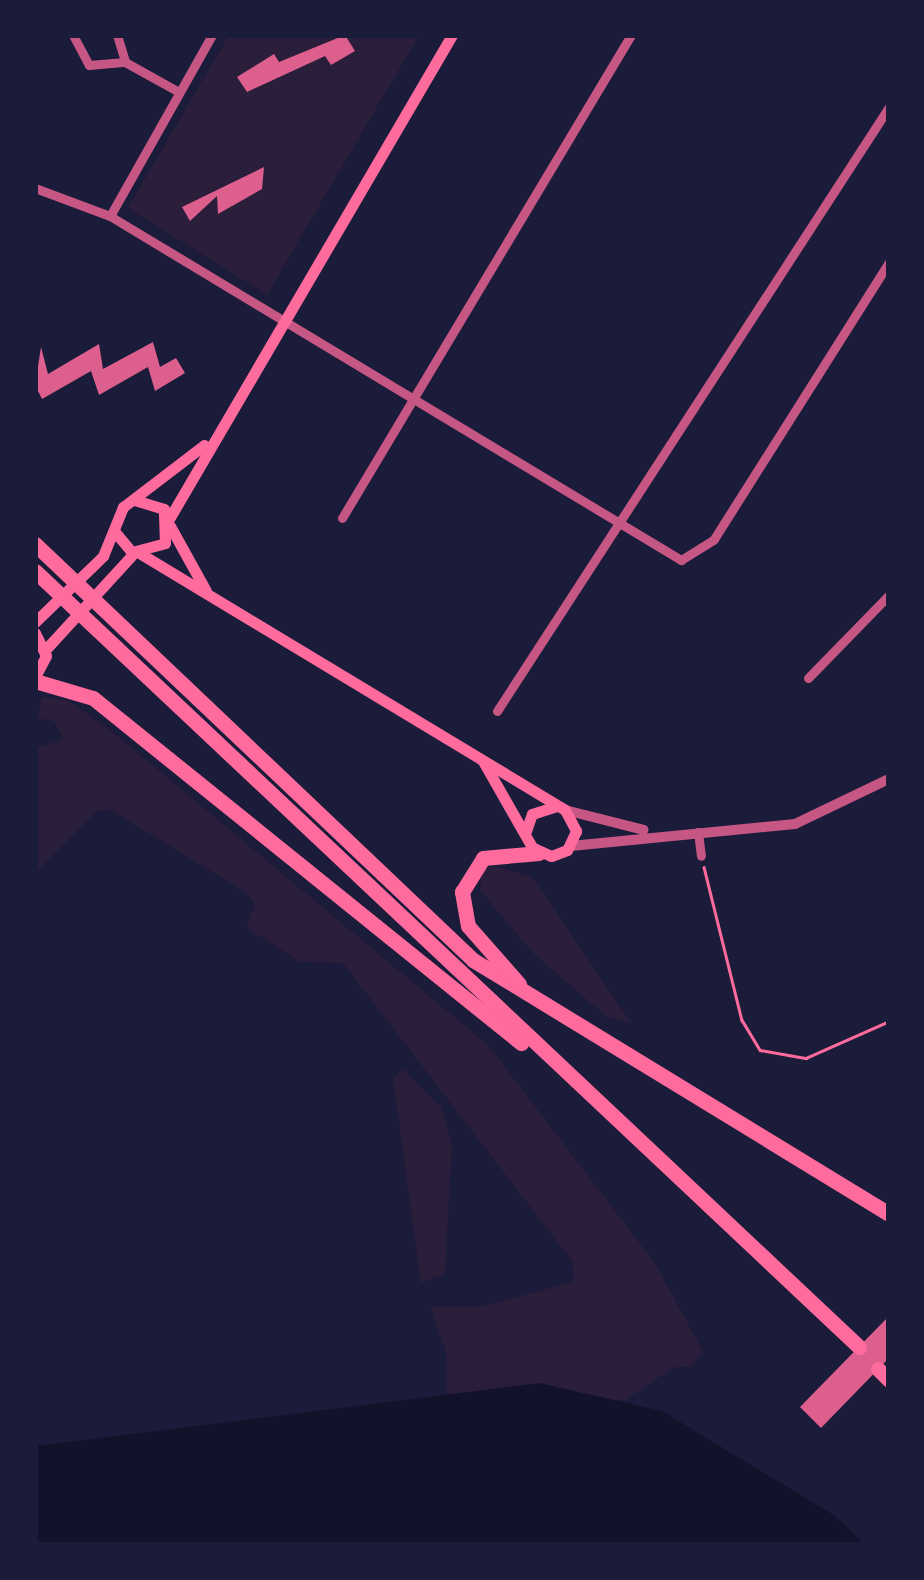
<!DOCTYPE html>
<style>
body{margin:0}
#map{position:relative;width:924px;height:1580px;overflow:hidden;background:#1b1b3a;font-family:"PT Sans",sans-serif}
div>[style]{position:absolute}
.green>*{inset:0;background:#2a1e3b}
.water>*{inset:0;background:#12122b}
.building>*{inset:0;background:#dd5f8e}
.path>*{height:2.5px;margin:-1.25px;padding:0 1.25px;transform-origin:1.25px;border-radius:1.25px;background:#ff6b9d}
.minor>*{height:9px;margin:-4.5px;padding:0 4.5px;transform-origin:4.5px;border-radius:4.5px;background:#c65784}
.tertiary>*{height:10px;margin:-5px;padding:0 5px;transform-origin:5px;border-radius:5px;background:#c65784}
.secondary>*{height:11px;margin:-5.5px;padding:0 5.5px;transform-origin:5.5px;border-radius:5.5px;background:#ff6b9d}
.motorway>*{height:15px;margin:-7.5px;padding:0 7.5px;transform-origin:7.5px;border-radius:7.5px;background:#ff6b9d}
span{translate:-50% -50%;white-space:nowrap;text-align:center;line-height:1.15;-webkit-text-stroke:8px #1b1b3a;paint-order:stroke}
.frame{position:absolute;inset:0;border:38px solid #1b1b3a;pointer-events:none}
</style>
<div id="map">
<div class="green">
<i style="clip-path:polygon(229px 35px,419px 35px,267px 295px,128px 208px)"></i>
<i style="clip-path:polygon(42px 697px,69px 701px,109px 729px,488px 1045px,654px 1262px,703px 1351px,691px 1367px,674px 1367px,625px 1400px,447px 1401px,446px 1352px,430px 1307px,479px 1307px,574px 1282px,572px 1261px,343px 963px,300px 962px,246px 927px,255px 905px,247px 893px,111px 810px,97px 811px,35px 873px,35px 749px,63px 739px,54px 721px,37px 718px)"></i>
<i style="clip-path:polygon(493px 866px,532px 877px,631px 1023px,607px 1017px,534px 954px,480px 890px,482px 870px)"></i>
<i style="clip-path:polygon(402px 1069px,441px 1107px,452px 1144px,445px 1274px,421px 1283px,393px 1079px)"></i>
</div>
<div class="water">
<i style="clip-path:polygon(539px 1383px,662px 1411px,835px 1516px,865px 1545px,35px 1545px,35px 1446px)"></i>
</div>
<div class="building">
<i style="clip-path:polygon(345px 35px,355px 51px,331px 65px,325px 56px,247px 92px,237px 77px,274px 54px,279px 62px)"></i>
<i style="clip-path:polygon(264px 167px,262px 189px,218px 214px,217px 196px,190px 221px,182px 207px)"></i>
<i style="clip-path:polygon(153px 342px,160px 367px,176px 358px,185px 373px,155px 391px,148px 367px,99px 395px,91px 371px,42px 399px,35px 385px,41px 347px,48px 374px,99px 344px,103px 369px)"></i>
<i style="clip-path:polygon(889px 1316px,889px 1358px,821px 1428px,800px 1407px)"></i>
</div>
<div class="path">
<i style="left:704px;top:867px;width:158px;rotate:76.1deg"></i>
<i style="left:742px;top:1020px;width:35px;rotate:59deg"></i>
<i style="left:760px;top:1050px;width:47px;rotate:9.9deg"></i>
<i style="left:806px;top:1058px;width:91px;rotate:-24deg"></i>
</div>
<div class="minor">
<i style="left:73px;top:35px;width:34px;rotate:62deg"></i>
<i style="left:89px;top:65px;width:36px;rotate:-5deg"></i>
<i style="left:125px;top:62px;width:62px;rotate:29.1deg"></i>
<i style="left:117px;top:35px;width:28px;rotate:73deg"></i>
<i style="left:35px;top:188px;width:80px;rotate:20.5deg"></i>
<i style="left:110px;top:216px;width:667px;rotate:31.07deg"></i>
<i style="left:681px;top:560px;width:39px;rotate:-32deg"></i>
<i style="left:714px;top:539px;width:328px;rotate:-57.7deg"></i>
<i style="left:110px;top:216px;width:208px;rotate:-60.6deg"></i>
<i style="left:342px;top:518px;width:563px;rotate:-59.11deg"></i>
<i style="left:808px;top:678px;width:116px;rotate:-45.7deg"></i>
<i style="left:497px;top:711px;width:720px;rotate:-57.02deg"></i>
<i style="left:698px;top:832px;width:24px;rotate:83deg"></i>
</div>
<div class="tertiary">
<i style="left:565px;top:810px;width:81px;rotate:14.2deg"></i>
<i style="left:571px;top:846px;width:225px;rotate:-5.6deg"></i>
<i style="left:795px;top:824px;width:104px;rotate:-25.6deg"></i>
</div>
<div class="secondary">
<i style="left:169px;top:519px;width:561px;rotate:-59.68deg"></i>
<i style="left:170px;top:526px;width:74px;rotate:61deg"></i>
<i style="left:115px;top:532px;width:26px;rotate:50deg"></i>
<i style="left:132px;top:552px;width:34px;rotate:-15deg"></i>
<i style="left:165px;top:543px;width:34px;rotate:-92deg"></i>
<i style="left:164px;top:509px;width:30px;rotate:-163deg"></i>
<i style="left:141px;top:554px;width:495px;rotate:31.1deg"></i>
<i style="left:565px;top:810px;width:24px;rotate:62deg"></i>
<i style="left:576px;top:831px;width:21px;rotate:115deg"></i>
<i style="left:567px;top:850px;width:17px;rotate:159deg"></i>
<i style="left:551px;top:856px;width:21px;rotate:-155deg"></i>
<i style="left:532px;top:847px;width:99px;rotate:-119.7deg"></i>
<i style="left:35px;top:622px;width:95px;rotate:-44.1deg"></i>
<i style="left:103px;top:556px;width:53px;rotate:-67.8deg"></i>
<i style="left:123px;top:507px;width:102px;rotate:-37.4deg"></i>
<i style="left:35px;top:633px;width:25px;rotate:64deg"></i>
<i style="left:46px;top:656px;width:24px;rotate:118deg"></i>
<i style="left:46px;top:649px;width:130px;rotate:-47.5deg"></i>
<i style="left:526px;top:831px;width:18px;rotate:-71deg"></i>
<i style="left:532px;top:814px;width:26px;rotate:-18deg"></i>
</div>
<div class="motorway">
<i style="left:35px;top:544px;width:604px;rotate:43.52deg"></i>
<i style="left:473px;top:960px;width:487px;rotate:31.4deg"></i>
<i style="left:35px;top:571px;width:1132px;rotate:43.28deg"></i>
<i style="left:35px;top:681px;width:60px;rotate:16.3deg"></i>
<i style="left:93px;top:698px;width:550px;rotate:38.87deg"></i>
<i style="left:519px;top:984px;width:77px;rotate:-131.3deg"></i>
<i style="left:468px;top:926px;width:35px;rotate:-100deg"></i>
<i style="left:462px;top:892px;width:40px;rotate:-58deg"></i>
<i style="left:483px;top:858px;width:56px;rotate:-5.1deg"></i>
<i style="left:878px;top:1369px;width:16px;rotate:45deg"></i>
</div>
<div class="frame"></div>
</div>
